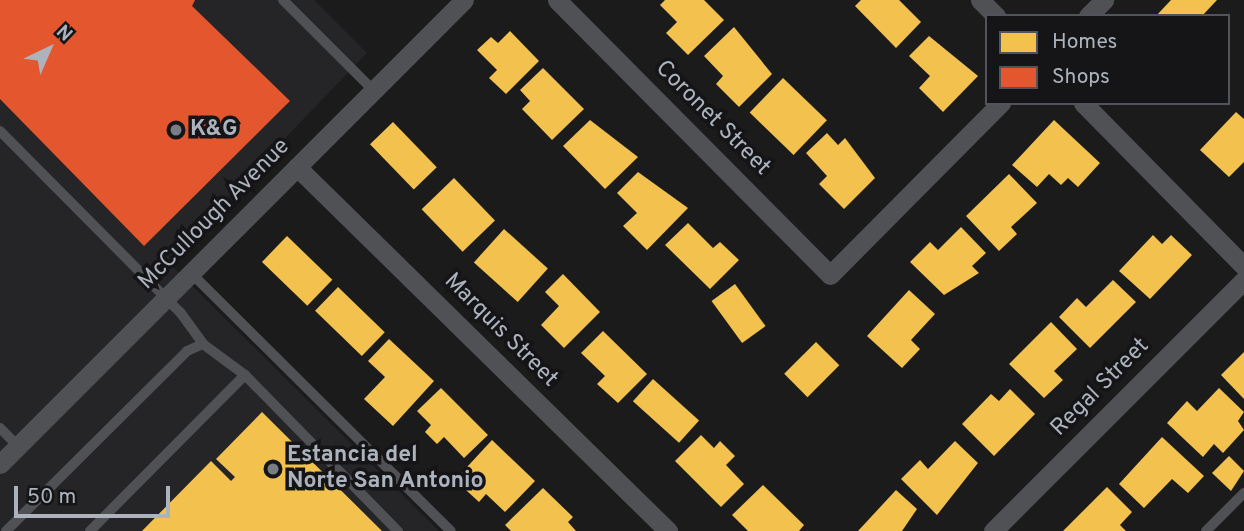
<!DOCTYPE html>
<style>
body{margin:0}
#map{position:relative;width:1244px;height:531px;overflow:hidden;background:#1b1b1c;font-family:Overpass,sans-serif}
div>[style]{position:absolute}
.built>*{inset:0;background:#252528}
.homes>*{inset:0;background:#f2c14e;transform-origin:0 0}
.shops>*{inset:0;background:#e4572e}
.lane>*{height:10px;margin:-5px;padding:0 5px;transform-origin:5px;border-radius:5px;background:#4f5155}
.street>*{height:19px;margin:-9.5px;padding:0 9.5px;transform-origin:9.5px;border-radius:9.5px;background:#4f5155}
.dots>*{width:19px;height:19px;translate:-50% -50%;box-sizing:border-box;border:4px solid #151518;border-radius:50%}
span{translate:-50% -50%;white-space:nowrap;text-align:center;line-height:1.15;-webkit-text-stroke:7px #151518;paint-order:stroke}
.street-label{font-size:23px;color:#acb3bd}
.poi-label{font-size:23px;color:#acb3bd;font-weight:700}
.left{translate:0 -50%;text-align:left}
.legend{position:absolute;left:985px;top:14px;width:245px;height:91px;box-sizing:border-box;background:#151518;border:2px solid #51545a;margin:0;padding:9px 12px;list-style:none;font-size:21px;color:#acb3bd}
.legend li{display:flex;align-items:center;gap:14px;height:35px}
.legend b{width:35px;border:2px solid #51545a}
.north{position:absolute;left:14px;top:14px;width:70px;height:70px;-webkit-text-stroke:5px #151518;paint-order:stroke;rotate:44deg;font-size:19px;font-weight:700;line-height:28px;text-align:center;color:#acb3bd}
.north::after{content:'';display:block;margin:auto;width:24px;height:32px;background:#acb3bd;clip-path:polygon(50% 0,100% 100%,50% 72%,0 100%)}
.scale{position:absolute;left:14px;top:486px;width:156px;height:32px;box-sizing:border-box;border:4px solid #acb3bd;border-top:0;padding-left:9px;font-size:21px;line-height:24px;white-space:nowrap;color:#acb3bd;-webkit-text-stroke:5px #151518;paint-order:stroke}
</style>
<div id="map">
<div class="built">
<i style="clip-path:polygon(0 0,314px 0,367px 53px,167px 261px,439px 531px,0 531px)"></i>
</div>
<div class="homes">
<i style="clip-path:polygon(665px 0,704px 0,724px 20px,688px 55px,666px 33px,677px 22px,660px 5px)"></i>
<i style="clip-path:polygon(861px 0,899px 0,921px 22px,896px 48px,855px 6px)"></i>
<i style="clip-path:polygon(1171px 0,1217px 0,1202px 16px,1156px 16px)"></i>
<i style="clip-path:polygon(734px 27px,772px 74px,739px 107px,716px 84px,723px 76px,704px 56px)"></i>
<i style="clip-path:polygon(510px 31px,539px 61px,506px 94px,489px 78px,497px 70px,477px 50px,491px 37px,498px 43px)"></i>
<i style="clip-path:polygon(929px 36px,978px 76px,943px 112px,919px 88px,930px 76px,909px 56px)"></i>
<i style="clip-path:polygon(543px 68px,584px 109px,552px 140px,522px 109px,530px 101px,520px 90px)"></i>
<i style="left:783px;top:78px;width:61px;height:48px;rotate:44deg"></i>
<i style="clip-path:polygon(1236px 112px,1244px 119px,1244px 162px,1229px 177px,1200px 150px)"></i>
<i style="clip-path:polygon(590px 120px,638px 157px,605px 189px,563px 146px)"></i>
<i style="clip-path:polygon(1054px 120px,1100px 163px,1078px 187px,1068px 178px,1061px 185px,1049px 174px,1037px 187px,1012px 165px)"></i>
<i style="left:393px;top:122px;width:63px;height:32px;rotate:46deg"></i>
<i style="clip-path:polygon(827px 133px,838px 145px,845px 138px,875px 178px,844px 209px,819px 184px,827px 176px,806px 153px)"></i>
<i style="clip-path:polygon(638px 172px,688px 208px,647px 250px,623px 226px,637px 213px,617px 193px)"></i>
<i style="clip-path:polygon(1009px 174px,1037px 203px,1011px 227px,1017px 234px,999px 251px,966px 216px)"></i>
<i style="left:454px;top:178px;width:59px;height:45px;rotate:46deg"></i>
<i style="clip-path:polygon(688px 223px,713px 248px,720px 242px,739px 260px,710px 289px,665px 245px)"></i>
<i style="clip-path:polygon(961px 227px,986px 253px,972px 266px,979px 273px,944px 295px,910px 262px,930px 242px,938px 250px)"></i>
<i style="left:504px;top:229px;width:59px;height:45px;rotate:42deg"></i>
<i style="clip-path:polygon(1153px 235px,1162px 244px,1171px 235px,1192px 255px,1150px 299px,1119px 271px)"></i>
<i style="left:287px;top:236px;width:63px;height:36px;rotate:44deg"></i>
<i style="clip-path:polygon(563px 274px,600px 312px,564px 348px,541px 325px,559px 306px,545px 292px)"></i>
<i style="clip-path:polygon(1113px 280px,1136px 302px,1090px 348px,1059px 317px,1077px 298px,1086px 307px)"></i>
<i style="left:735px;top:284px;width:52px;height:29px;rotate:54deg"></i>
<i style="left:338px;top:287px;width:65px;height:33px;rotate:44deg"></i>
<i style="clip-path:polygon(909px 290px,935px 314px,911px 340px,920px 349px,902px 368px,867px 336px)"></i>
<i style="clip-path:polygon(1051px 322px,1077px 349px,1054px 371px,1063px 380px,1044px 398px,1009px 364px)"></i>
<i style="clip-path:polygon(603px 331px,647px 374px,618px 403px,597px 384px,605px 376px,581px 353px)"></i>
<i style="clip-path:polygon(389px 339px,434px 381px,393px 426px,364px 399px,385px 377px,368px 361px)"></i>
<i style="left:816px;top:342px;width:33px;height:45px;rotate:45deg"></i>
<i style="clip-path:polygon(1244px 352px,1244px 399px,1221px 375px)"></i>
<i style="left:653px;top:379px;width:62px;height:30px;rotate:42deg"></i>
<i style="clip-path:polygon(441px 388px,488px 435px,464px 458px,444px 437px,437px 444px,425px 432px,431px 425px,417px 411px)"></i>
<i style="clip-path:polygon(1219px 388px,1244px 412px,1238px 421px,1244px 430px,1223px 453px,1214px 444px,1203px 457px,1167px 423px,1187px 401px,1197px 411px)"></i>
<i style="clip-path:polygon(1010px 389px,1035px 414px,994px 456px,962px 424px,991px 394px,999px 401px)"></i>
<i style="clip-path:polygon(262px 412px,382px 531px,142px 531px,211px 461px,231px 481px,235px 477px,216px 459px)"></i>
<i style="clip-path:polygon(701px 435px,714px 448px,720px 441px,735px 456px,726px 465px,744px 484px,721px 507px,675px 461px)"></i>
<i style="clip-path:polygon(1162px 437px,1204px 476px,1188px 493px,1172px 479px,1144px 508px,1119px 484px)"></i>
<i style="clip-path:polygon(492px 440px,535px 481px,505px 512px,486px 494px,479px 502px,455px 480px)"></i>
<i style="clip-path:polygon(955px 441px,978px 463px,937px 515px,901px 479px,920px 460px,928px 469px)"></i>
<i style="clip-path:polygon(1229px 456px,1244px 471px,1231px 491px,1212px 473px)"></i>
<i style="clip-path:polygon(763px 485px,804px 525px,799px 531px,748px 531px,732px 515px)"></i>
<i style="clip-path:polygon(1107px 487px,1132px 512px,1120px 525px,1126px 531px,1063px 531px)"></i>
<i style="clip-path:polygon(543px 488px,573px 517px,568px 522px,576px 531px,511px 531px,505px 525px)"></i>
<i style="clip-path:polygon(896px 490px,917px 509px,902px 531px,858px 531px)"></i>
</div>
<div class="shops">
<i style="clip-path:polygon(0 0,195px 0,192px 6px,290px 101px,144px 246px,0 99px)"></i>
</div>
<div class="lane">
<i style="left:283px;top:0;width:127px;rotate:45deg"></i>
<i style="left:0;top:131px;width:255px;rotate:45.2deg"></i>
<i style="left:180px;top:312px;width:39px;rotate:54deg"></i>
<i style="left:191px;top:273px;width:366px;rotate:44.8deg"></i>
<i style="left:0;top:428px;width:25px;rotate:45deg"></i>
<i style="left:6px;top:531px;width:255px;rotate:-44.8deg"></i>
<i style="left:187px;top:351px;width:17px;rotate:-24deg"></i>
<i style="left:203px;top:344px;width:52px;rotate:36.4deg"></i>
<i style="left:245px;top:375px;width:219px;rotate:45.6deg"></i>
<i style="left:90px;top:531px;width:220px;rotate:-45.2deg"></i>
<i style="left:1206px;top:531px;width:54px;rotate:-45deg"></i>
</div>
<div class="street">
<i style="left:557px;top:0;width:387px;rotate:45.2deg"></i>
<i style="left:830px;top:275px;width:243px;rotate:-45.2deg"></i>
<i style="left:980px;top:0;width:23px;rotate:45deg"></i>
<i style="left:1088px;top:16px;width:23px;rotate:-45deg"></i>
<i style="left:1083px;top:103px;width:229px;rotate:45.4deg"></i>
<i style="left:297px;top:167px;width:520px;rotate:44.45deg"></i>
<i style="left:0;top:464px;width:656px;rotate:-45deg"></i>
<i style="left:993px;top:531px;width:355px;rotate:-45deg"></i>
</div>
<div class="dots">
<i style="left:176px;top:130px;background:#797e85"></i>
<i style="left:273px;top:469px;background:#797e85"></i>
</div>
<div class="street-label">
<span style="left:712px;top:119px;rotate:45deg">Coronet Street</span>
<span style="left:215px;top:215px;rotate:-45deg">McCullough Avenue</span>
<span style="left:500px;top:331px;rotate:45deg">Marquis Street</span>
<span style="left:1101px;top:388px;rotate:-45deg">Regal Street</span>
</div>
<div class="poi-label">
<span class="left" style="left:190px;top:130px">K&amp;G</span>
<span class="left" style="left:287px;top:469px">Estancia del<br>Norte San Antonio</span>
</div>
<ul class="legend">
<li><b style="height:19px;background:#f2c14e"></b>Homes</li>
<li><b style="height:19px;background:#e4572e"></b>Shops</li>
</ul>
<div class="north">N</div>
<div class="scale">50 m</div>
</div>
